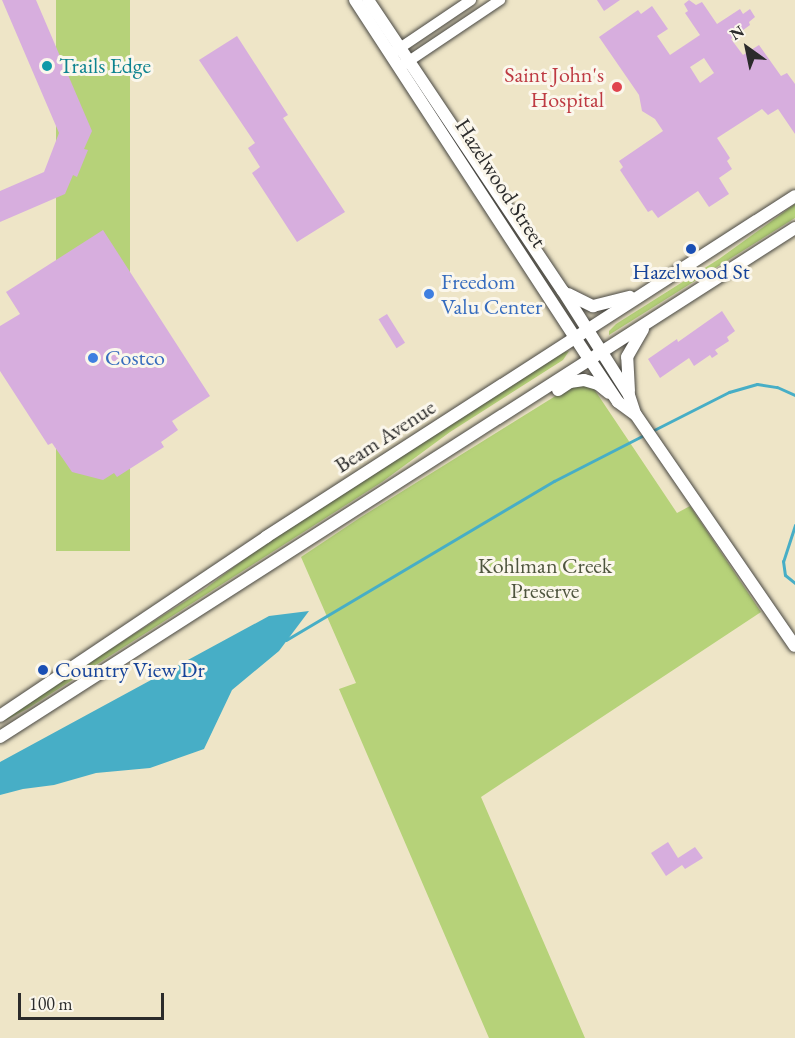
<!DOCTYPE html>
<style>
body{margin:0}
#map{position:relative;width:795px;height:1038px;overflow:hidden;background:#eee5c7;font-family:"EB Garamond",serif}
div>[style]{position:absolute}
.green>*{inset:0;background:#b6d279;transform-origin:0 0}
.water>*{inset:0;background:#47aec6}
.stream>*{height:3px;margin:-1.5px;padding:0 1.5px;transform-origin:1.5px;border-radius:1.5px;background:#47aec6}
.building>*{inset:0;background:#d7aede;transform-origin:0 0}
.roads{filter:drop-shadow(0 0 2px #484742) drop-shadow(0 0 2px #484742)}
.minor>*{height:10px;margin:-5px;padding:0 5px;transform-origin:5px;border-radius:5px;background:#fff}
.tertiary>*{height:12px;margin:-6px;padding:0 6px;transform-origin:6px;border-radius:6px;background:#fff}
.dots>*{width:16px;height:16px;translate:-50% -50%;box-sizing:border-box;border:3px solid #fbf7ec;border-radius:50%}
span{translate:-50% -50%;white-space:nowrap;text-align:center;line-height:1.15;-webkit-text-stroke:6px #fbf7ec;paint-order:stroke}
.culture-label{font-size:22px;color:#0d838f}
.left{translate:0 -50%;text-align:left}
.health-label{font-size:22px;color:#be3a42}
.right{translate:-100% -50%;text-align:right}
.street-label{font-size:22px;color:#2b2b2b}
.transit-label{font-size:22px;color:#164399}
.shop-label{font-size:22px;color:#366cbe}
.park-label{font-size:22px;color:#4e553e}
.north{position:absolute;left:717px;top:18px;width:60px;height:60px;-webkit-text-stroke:4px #fbf7ec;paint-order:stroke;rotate:327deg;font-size:16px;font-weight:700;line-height:24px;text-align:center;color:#2b2b2b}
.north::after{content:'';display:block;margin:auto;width:21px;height:27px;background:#2b2b2b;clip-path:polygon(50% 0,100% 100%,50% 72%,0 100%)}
.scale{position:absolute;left:18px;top:993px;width:146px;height:27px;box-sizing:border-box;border:3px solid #2b2b2b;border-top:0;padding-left:8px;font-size:18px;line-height:21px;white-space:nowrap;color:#2b2b2b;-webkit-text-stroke:4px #fbf7ec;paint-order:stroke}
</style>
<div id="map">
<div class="green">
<i style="left:56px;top:0;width:74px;height:551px"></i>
<i style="clip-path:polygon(795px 204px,795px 218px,609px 335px,609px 331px,616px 324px,719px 259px)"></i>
<i style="clip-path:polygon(569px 351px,563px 360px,450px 432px,382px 482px,27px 709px,6px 720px,4px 717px,206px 588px,255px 551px,562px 353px)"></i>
<i style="clip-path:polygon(586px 377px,677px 513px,690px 506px,761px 612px,481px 797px,585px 1038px,489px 1038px,339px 689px,356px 683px,301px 557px,361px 517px)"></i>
</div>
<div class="water">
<i style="clip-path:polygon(309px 611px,279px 651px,232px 690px,204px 749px,150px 768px,96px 773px,54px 785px,23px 789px,0 795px,0 762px,269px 616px)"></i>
</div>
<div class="stream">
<i style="left:650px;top:432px;width:89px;rotate:-26.9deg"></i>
<i style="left:729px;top:392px;width:29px;rotate:-16deg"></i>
<i style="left:757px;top:384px;width:20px;rotate:9deg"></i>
<i style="left:777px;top:387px;width:20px;rotate:24deg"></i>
<i style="left:795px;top:525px;width:38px;rotate:108deg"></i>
<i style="left:783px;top:561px;width:14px;rotate:82deg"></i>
<i style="left:785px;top:575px;width:13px;rotate:39deg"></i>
<i style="left:286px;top:640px;width:312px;rotate:-30.7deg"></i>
<i style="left:554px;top:481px;width:101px;rotate:-27.1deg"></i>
</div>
<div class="building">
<i style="clip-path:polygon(2px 0,36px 0,92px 131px,84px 149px,88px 150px,77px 177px,73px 175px,65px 194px,0 222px,0 191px,44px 172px,59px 133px)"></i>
<i style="clip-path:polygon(597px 0,620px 0,604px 11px)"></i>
<i style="clip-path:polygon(evenodd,689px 0,696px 5px,702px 2px,717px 24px,740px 9px,743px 14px,750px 9px,755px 17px,749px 22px,750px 25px,731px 39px,743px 55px,759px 45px,781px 76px,787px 73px,795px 84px,795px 134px,778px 109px,768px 115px,762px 109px,717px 138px,730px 158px,727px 161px,732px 169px,719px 178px,729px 194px,709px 207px,698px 191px,658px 218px,652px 210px,648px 212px,620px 170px,623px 167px,619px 161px,663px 131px,655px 119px,642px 111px,639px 95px,599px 37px,638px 10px,641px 14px,652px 6px,668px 29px,657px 36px,670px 55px,700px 35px,685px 13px,688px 11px,684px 4px,689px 0,704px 58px,714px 73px,700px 83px,690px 67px,704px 58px)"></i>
<i style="clip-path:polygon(237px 36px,288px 115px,283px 118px,345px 212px,297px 242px,252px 173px,260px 167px,248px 148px,255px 143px,199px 60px)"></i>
<i style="clip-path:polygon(103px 230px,210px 396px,172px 421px,178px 430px,161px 442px,164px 447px,117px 477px,114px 473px,103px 480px,72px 472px,52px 443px,48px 445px,0 371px,0 326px,20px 314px,6px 292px)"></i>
<i style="clip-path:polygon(722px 311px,735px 331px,727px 337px,729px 341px,715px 350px,718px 354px,712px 358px,710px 355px,694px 366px,689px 358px,660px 378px,648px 359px,677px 339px,678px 342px)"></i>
<i style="left:387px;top:314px;width:34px;height:10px;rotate:58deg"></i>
<i style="clip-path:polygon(668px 842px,678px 858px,695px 847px,703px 858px,685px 869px,682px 865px,666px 876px,651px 853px)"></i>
</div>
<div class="roads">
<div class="minor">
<i style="left:394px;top:52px;width:93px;rotate:-34deg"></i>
<i style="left:403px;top:65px;width:117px;rotate:-33.8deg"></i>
</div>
<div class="tertiary">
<i style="left:355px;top:0;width:430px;rotate:56.9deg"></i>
<i style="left:590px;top:360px;width:50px;rotate:56.3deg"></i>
<i style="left:618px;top:402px;width:22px;rotate:36deg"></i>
<i style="left:636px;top:415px;width:280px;rotate:55.5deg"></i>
<i style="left:368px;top:0;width:350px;rotate:56.2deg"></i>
<i style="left:563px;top:291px;width:123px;rotate:57.6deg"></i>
<i style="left:629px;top:395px;width:20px;rotate:72deg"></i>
<i style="left:568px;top:294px;width:28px;rotate:26deg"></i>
<i style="left:593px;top:306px;width:38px;rotate:-14deg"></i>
<i style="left:558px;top:390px;width:14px;rotate:-34deg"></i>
<i style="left:570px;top:382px;width:14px;rotate:-8deg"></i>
<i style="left:584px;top:380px;width:15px;rotate:16deg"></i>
<i style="left:598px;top:384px;width:14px;rotate:39deg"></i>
<i style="left:629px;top:391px;width:34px;rotate:-93deg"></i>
<i style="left:627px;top:357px;width:32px;rotate:-60deg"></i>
<i style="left:0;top:716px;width:321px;rotate:-33.9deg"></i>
<i style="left:266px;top:537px;width:629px;rotate:-32.81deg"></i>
<i style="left:0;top:737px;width:944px;rotate:-32.63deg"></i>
</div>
</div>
<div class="dots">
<i style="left:47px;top:66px;background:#0f9aa8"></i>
<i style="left:617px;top:87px;background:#e0444e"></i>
<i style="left:691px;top:249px;background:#1a4fb4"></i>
<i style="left:429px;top:294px;background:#3f7fe0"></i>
<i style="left:93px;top:358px;background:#3f7fe0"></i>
<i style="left:43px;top:670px;background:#1a4fb4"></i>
</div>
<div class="culture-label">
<span class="left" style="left:59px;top:66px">Trails Edge</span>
</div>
<div class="health-label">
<span class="right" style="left:604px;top:87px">Saint John's<br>Hospital</span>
</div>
<div class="street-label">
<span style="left:501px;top:183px;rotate:57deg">Hazelwood Street</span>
<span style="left:385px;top:436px;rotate:-33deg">Beam Avenue</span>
</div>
<div class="transit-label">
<span style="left:691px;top:272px">Hazelwood St</span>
<span class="left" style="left:55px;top:670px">Country View Dr</span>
</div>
<div class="shop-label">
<span class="left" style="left:441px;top:294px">Freedom<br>Valu Center</span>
<span class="left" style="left:105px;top:358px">Costco</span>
</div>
<div class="park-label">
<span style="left:545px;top:578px">Kohlman Creek<br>Preserve</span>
</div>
<div class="north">N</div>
<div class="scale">100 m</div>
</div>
